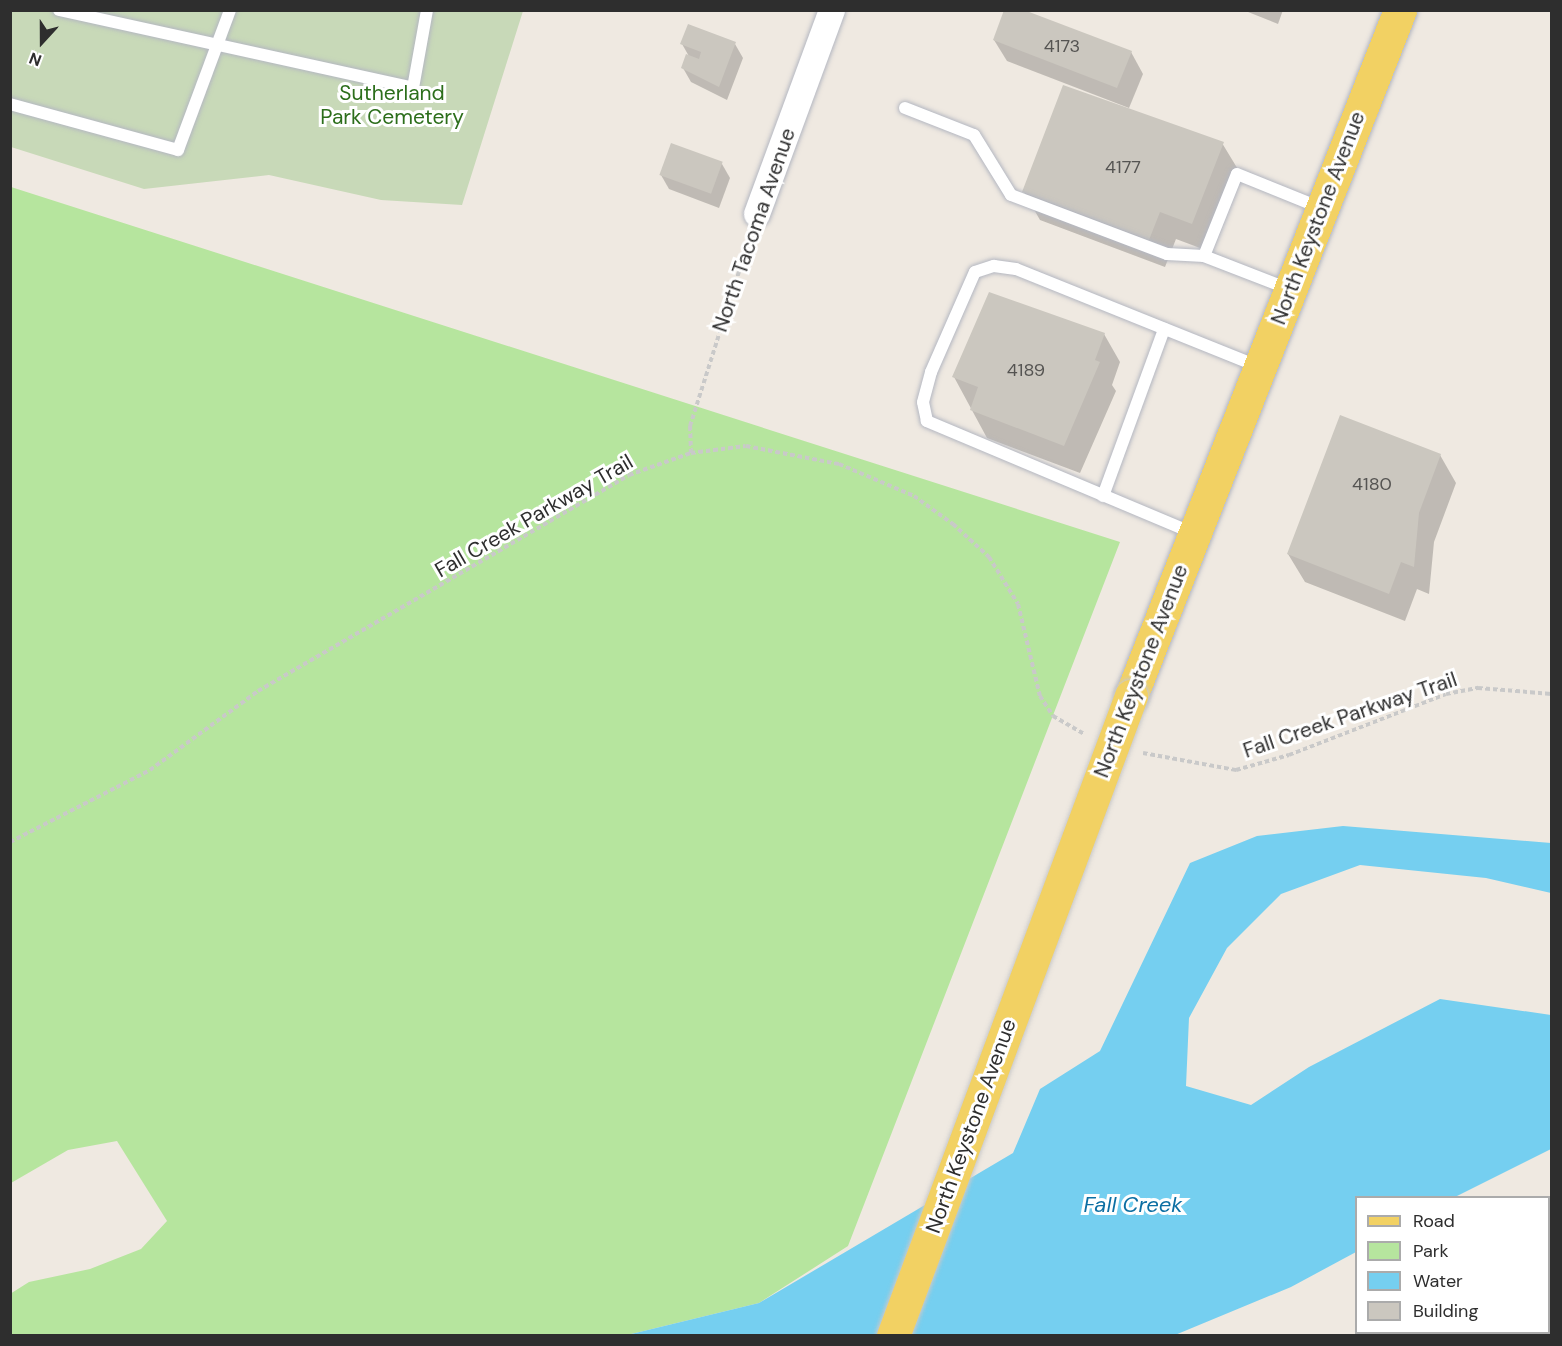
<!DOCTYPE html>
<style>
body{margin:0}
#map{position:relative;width:1562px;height:1346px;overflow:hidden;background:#efe9e1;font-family:"DM Sans",sans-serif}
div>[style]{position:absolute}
.green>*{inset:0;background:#b6e59e}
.cemetery>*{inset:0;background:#c8d9b8}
.water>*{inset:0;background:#75cff0}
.shadow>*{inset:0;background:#0003}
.building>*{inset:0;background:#cbc7bf;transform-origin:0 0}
.path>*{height:4px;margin-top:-2px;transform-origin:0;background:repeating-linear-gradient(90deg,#c9c9c9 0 4.5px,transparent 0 7.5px)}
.roads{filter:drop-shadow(0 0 2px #b4b7c1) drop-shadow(0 0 2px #b4b7c1)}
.lane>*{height:12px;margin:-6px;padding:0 6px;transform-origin:6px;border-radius:6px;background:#fff}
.street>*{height:26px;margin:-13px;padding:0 13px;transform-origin:13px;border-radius:13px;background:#fff}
.primary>*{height:33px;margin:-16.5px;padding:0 16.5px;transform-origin:16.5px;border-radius:16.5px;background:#f2d163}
.bridges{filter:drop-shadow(0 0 2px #c9c9c9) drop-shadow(0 0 2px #c9c9c9)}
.primary-bridge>*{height:33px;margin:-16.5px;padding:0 16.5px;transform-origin:16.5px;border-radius:16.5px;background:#f2d163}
span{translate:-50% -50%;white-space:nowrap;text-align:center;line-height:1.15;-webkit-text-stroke:6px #fff;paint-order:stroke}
.number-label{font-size:18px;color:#555452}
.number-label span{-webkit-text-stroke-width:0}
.park-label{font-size:21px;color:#2c6e1b}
.street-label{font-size:21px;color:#2e2e2e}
.water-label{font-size:22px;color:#0d6fa3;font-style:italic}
.frame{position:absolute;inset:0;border:12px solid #2e2e2e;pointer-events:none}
.legend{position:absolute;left:1355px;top:1196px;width:195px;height:138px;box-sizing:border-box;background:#fff;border:2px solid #ababab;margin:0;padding:8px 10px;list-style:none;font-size:18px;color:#2e2e2e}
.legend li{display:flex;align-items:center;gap:12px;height:30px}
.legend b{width:30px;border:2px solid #ababab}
.north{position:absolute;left:12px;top:12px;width:60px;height:60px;-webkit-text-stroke:4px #fff;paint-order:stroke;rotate:201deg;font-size:16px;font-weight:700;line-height:24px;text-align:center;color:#2e2e2e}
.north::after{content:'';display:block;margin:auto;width:21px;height:27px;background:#2e2e2e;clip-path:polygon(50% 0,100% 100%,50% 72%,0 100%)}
</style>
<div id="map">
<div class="green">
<i style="clip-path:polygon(11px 187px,1120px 542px,848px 1246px,759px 1303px,623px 1336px,11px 1335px,10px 1294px,29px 1282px,90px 1269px,141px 1249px,167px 1221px,117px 1141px,68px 1150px,11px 1183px)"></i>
</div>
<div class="cemetery">
<i style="clip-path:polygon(11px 11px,523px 11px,462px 205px,381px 200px,269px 175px,144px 189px,11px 147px)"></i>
</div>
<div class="water">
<i style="clip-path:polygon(1343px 826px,1551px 843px,1551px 893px,1486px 878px,1360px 865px,1281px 894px,1227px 948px,1189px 1018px,1186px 1086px,1251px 1105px,1309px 1067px,1440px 999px,1551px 1015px,1551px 1149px,1455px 1197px,1356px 1198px,1356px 1252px,1291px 1287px,1175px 1335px,623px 1336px,759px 1303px,1013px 1153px,1040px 1089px,1100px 1051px,1190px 863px,1257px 836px)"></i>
</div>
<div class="shadow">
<i style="clip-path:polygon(1243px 10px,1283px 10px,1278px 24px)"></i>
<i style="clip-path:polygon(994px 40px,1131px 52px,1143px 74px,1129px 108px,1007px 61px)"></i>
<i style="clip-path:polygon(682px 44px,735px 44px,743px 58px,727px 100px,691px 82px,683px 68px,690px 58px)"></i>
<i style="clip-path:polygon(1222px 143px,1239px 171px,1208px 251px,1176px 239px,1165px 267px,1040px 220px,1024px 192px)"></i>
<i style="clip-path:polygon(722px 164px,730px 178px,719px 208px,669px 189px,661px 175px)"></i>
<i style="clip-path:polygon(1104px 334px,1120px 362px,1112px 385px,1116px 391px,1080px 473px,987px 438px,954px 377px)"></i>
<i style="clip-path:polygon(1440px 455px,1456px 483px,1434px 542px,1429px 594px,1417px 589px,1405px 621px,1305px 582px,1288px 554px)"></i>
</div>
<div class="building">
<i style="clip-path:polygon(1004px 10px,1024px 10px,1132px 51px,1117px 88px,993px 40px)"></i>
<i style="clip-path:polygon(688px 24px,736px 42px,719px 87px,681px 68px,686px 54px,699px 59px,701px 52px,680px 44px)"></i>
<i style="clip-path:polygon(1063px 85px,1224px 142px,1192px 224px,1160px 212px,1149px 240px,1022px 192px)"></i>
<i style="left:671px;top:143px;width:55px;height:34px;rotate:20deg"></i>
<i style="clip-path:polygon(989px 292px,1105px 333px,1095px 360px,1100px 362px,1064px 446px,970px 410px,978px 387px,952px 377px)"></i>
<i style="clip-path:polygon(1340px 415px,1441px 454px,1419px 513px,1414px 567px,1401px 562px,1389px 594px,1287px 554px)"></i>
</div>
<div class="path">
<i style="left:691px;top:453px;width:27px;rotate:-92deg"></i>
<i style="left:690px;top:426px;width:195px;rotate:-72.4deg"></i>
<i style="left:1143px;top:753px;width:95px;rotate:10.4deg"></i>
<i style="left:1236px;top:770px;width:55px;rotate:-15.8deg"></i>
<i style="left:1289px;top:755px;width:168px;rotate:-21.2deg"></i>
<i style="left:1446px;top:694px;width:33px;rotate:-11deg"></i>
<i style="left:1478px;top:688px;width:74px;rotate:4.6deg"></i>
<i style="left:10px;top:842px;width:157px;rotate:-27.2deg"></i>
<i style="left:150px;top:770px;width:134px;rotate:-36.2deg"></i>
<i style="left:258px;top:691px;width:429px;rotate:-30.2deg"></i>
<i style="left:629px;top:475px;width:66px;rotate:-19.5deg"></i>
<i style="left:691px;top:453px;width:55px;rotate:-7.3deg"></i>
<i style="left:746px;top:446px;width:95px;rotate:11deg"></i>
<i style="left:839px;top:464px;width:82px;rotate:23.1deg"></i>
<i style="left:914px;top:496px;width:48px;rotate:35.7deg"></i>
<i style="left:953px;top:524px;width:49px;rotate:42.5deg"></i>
<i style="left:989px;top:557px;width:55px;rotate:58.3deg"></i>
<i style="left:1018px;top:604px;width:95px;rotate:76.6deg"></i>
<i style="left:1040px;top:696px;width:24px;rotate:57deg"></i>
<i style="left:1053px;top:716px;width:36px;rotate:30deg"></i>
</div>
<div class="roads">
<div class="lane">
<i style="left:59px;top:10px;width:362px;rotate:12.4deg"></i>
<i style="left:413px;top:88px;width:79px;rotate:-79.8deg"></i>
<i style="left:10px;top:104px;width:174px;rotate:15.3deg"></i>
<i style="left:178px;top:150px;width:149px;rotate:-69.6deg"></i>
<i style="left:905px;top:108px;width:74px;rotate:21.4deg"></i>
<i style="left:974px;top:135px;width:70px;rotate:58.3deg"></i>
<i style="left:1011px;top:195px;width:167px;rotate:20.7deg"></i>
<i style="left:1167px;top:254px;width:37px;rotate:3deg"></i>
<i style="left:1289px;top:289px;width:91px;rotate:-158.8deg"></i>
<i style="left:1204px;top:256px;width:88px;rotate:-68.1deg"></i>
<i style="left:1237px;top:174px;width:91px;rotate:22deg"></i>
<i style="left:1103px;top:496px;width:178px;rotate:-69.9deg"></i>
<i style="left:1193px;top:533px;width:289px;rotate:-157.2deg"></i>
<i style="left:927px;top:421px;width:19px;rotate:-102deg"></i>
<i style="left:923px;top:402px;width:31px;rotate:-75deg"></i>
<i style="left:931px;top:372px;width:109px;rotate:-66.3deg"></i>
<i style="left:975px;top:272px;width:20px;rotate:-18deg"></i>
<i style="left:994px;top:266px;width:22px;rotate:8deg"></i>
<i style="left:1016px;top:269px;width:263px;rotate:21.9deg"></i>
</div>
<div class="street">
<i style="left:757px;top:214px;width:217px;rotate:-69.8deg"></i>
</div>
<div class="primary">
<i style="left:1131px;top:696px;width:737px;rotate:-68.59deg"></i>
</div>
</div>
<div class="bridges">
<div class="primary-bridge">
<i style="left:893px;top:1336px;width:683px;rotate:-69.6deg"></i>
</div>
</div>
<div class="number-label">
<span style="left:1062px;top:46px">4173</span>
<span style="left:1123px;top:167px">4177</span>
<span style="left:1026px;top:370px">4189</span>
<span style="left:1372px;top:484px">4180</span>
</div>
<div class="park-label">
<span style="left:392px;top:105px">Sutherland<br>Park Cemetery</span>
</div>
<div class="street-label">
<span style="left:1318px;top:218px;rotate:-69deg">North Keystone Avenue</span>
<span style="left:754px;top:230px;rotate:-71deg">North Tacoma Avenue</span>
<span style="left:534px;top:516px;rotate:-30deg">Fall Creek Parkway Trail</span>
<span style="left:1141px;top:671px;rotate:-69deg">North Keystone Avenue</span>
<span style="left:1350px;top:715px;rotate:-19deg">Fall Creek Parkway Trail</span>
<span style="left:971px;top:1126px;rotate:-70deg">North Keystone Avenue</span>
</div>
<div class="water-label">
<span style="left:1133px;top:1205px">Fall Creek</span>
</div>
<div class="frame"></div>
<ul class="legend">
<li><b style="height:8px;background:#f2d163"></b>Road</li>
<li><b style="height:16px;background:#b6e59e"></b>Park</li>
<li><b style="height:16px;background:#75cff0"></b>Water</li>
<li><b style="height:16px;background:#cbc7bf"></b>Building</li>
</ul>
<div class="north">N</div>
</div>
